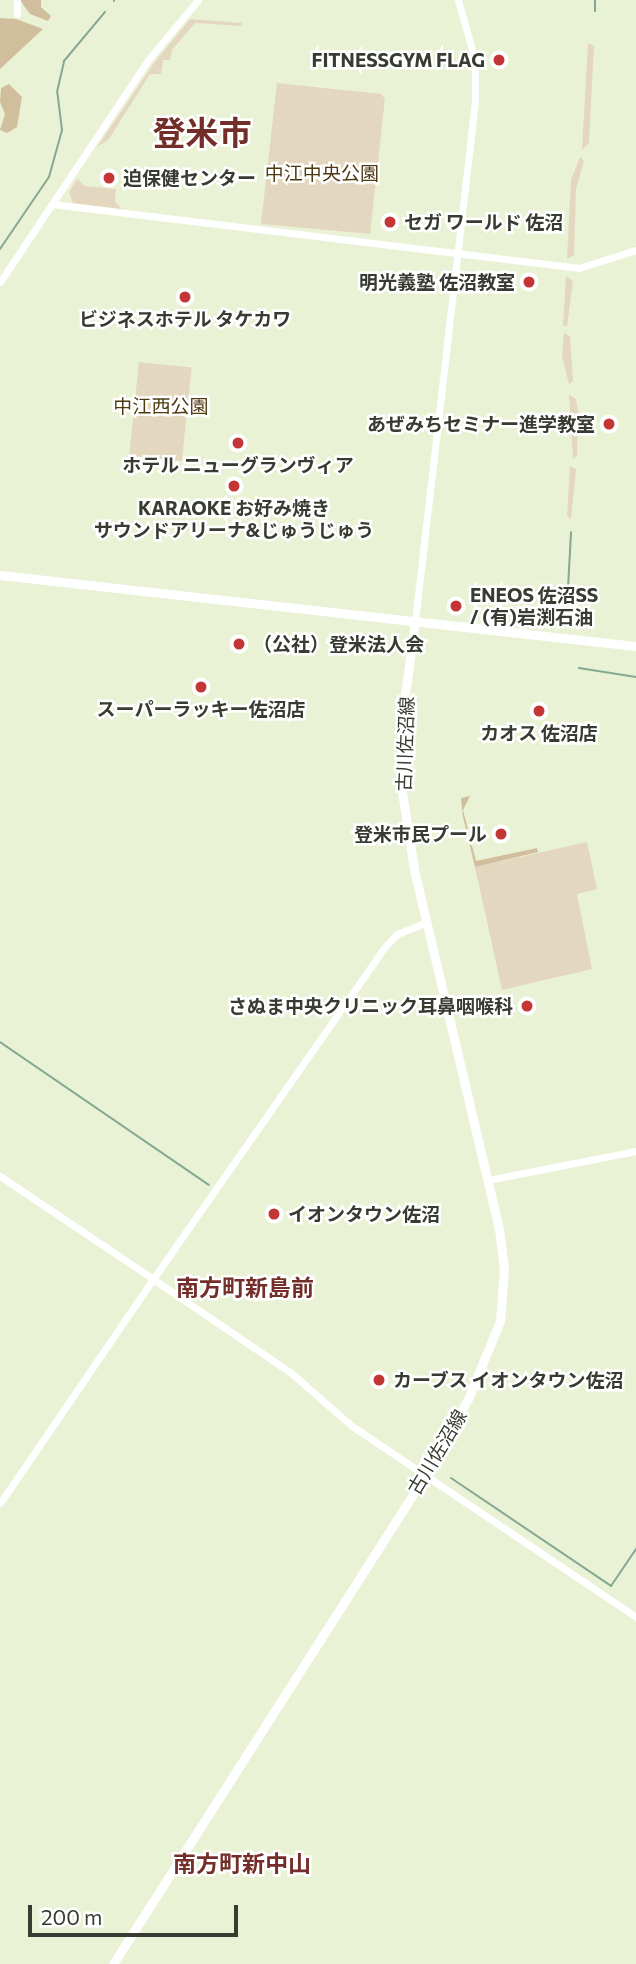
<!DOCTYPE html>
<meta charset="utf-8">
<style>
body{margin:0}
#map{position:relative;width:636px;height:1964px;overflow:hidden;background:#eaf2d6;font-family:Commissioner,"Noto Sans JP",sans-serif}
div>[style]{position:absolute}
.green>*{inset:0;background:#e4d7c0;transform-origin:0 0}
.forest>*{inset:0;background:#d0be9d}
.stream>*{height:2px;margin:-1px;padding:0 1px;transform-origin:1px;border-radius:1px;background:#85a892}
.tertiary>*{height:7px;margin:-3.5px;padding:0 3.5px;transform-origin:3.5px;border-radius:3.5px;background:#fff}
.primary>*{height:9px;margin:-4.5px;padding:0 4.5px;transform-origin:4.5px;border-radius:4.5px;background:#fff}
.dots>*{width:19px;height:19px;translate:-50% -50%;box-sizing:border-box;border:4px solid #fff;border-radius:50%}
span{translate:-50% -50%;white-space:nowrap;text-align:center;line-height:1.15;-webkit-text-stroke:5px #fff;paint-order:stroke}
.poi-label{font-size:19px;color:#383b31;font-weight:700}
.right{translate:-100% -50%;text-align:right}
.left{translate:0 -50%;text-align:left}
.park-label{font-size:19px;color:#4e3a11}
.street-label{font-size:19px;color:#383b31}
.quarter-label{font-size:23px;color:#742e2a;font-weight:700}
.town-label{font-size:33px;color:#742e2a;font-weight:700}
.scale{position:absolute;left:28px;top:1905px;width:210px;height:32px;box-sizing:border-box;border:4px solid #383b31;border-top:0;padding-left:9px;font-size:21px;line-height:24px;white-space:nowrap;color:#383b31;-webkit-text-stroke:5px #fff;paint-order:stroke}
</style>
<div id="map">
<div class="green">
<i style="clip-path:polygon(190px 19px,242px 23px,241px 26px,195px 23px,172px 50px,170px 60px,163px 60px,161px 74px,150px 74px,109px 139px,97px 147px,154px 63px)"></i>
<i style="clip-path:polygon(588px 43px,594px 46px,589px 143px,582px 150px)"></i>
<i style="clip-path:polygon(277px 83px,381px 94px,385px 99px,370px 234px,261px 224px)"></i>
<i style="clip-path:polygon(580px 157px,584px 161px,576px 189px,574px 255px,567px 259px,571px 180px)"></i>
<i style="clip-path:polygon(77px 179px,85px 186px,116px 189px,115px 202px,122px 209px,73px 203px,69px 192px)"></i>
<i style="clip-path:polygon(566px 276px,573px 281px,567px 326px,563px 326px)"></i>
<i style="clip-path:polygon(564px 333px,570px 336px,573px 381px,569px 384px,562px 356px)"></i>
<i style="left:139px;top:362px;width:53px;height:94px;rotate:6deg"></i>
<i style="clip-path:polygon(569px 395px,576px 399px,578px 410px,577px 456px,573px 459px)"></i>
<i style="clip-path:polygon(570px 466px,576px 469px,571px 520px,567px 516px)"></i>
<i style="clip-path:polygon(587px 842px,597px 889px,577px 894px,592px 969px,502px 990px,475px 867px)"></i>
</div>
<div class="forest">
<i style="clip-path:polygon(20px 0,41px 0,41px 7px,51px 16px,48px 21px,30px 14px)"></i>
<i style="clip-path:polygon(0 18px,16px 19px,43px 29px,0 69px)"></i>
<i style="clip-path:polygon(9px 84px,22px 97px,17px 127px,7px 133px,0 130px,5px 114px,0 102px,1px 88px)"></i>
<i style="clip-path:polygon(470px 796px,463px 810px,476px 861px,537px 848px,538px 852px,475px 867px,463px 817px,461px 798px)"></i>
</div>
<div class="stream">
<i style="left:114px;top:1px;width:1px;rotate:-90deg"></i>
<i style="left:595px;top:11px;width:11px;rotate:-90deg"></i>
<i style="left:0;top:249px;width:87px;rotate:-55.8deg"></i>
<i style="left:49px;top:177px;width:49px;rotate:-74.5deg"></i>
<i style="left:62px;top:130px;width:38px;rotate:-97deg"></i>
<i style="left:57px;top:92px;width:32px;rotate:-77deg"></i>
<i style="left:64px;top:61px;width:64px;rotate:-50.1deg"></i>
<i style="left:566px;top:625px;width:93px;rotate:-86.9deg"></i>
<i style="left:579px;top:668px;width:58px;rotate:9deg"></i>
<i style="left:0;top:1042px;width:253px;rotate:34.4deg"></i>
<i style="left:451px;top:1478px;width:193px;rotate:34deg"></i>
<i style="left:611px;top:1586px;width:45px;rotate:-56deg"></i>
</div>
<div class="tertiary">
<i style="left:17px;top:14px;width:14px;rotate:-90deg"></i>
<i style="left:52px;top:204px;width:531px;rotate:6.92deg"></i>
<i style="left:579px;top:268px;width:60px;rotate:-17.5deg"></i>
<i style="left:0;top:282px;width:267px;rotate:-56.3deg"></i>
<i style="left:148px;top:60px;width:78px;rotate:-50.2deg"></i>
<i style="left:415px;top:621px;width:522px;rotate:-83.41deg"></i>
<i style="left:475px;top:102px;width:42px;rotate:-90deg"></i>
<i style="left:475px;top:60px;width:62px;rotate:-105.8deg"></i>
<i style="left:427px;top:922px;width:32px;rotate:158deg"></i>
<i style="left:397px;top:934px;width:19px;rotate:133deg"></i>
<i style="left:384px;top:948px;width:404px;rotate:124.9deg"></i>
<i style="left:153px;top:1279px;width:166px;rotate:34.2deg"></i>
<i style="left:290px;top:1372px;width:82px;rotate:41.1deg"></i>
<i style="left:352px;top:1426px;width:342px;rotate:33.9deg"></i>
<i style="left:0;top:1176px;width:184px;rotate:33.9deg"></i>
<i style="left:153px;top:1279px;width:271px;rotate:124.3deg"></i>
<i style="left:488px;top:1180px;width:151px;rotate:-11.1deg"></i>
</div>
<div class="primary">
<i style="left:0;top:575px;width:640px;rotate:6.37deg"></i>
<i style="left:113px;top:1964px;width:581px;rotate:-57.43deg"></i>
<i style="left:426px;top:1474px;width:86px;rotate:-60.8deg"></i>
<i style="left:468px;top:1399px;width:84px;rotate:-67.7deg"></i>
<i style="left:500px;top:1321px;width:52px;rotate:-85.6deg"></i>
<i style="left:504px;top:1269px;width:40px;rotate:-97.1deg"></i>
<i style="left:499px;top:1229px;width:370px;rotate:-103.3deg"></i>
<i style="left:414px;top:869px;width:85px;rotate:-98.8deg"></i>
<i style="left:401px;top:785px;width:69px;rotate:-89.2deg"></i>
<i style="left:402px;top:716px;width:96px;rotate:-82.2deg"></i>
</div>
<div class="dots">
<i style="left:499px;top:60px;background:#c43635"></i>
<i style="left:109px;top:178px;background:#c43635"></i>
<i style="left:390px;top:222px;background:#c43635"></i>
<i style="left:529px;top:282px;background:#c43635"></i>
<i style="left:185px;top:297px;background:#c43635"></i>
<i style="left:609px;top:424px;background:#c43635"></i>
<i style="left:238px;top:443px;background:#c43635"></i>
<i style="left:234px;top:486px;background:#c43635"></i>
<i style="left:456px;top:606px;background:#c43635"></i>
<i style="left:239px;top:644px;background:#c43635"></i>
<i style="left:201px;top:687px;background:#c43635"></i>
<i style="left:539px;top:711px;background:#c43635"></i>
<i style="left:501px;top:834px;background:#c43635"></i>
<i style="left:527px;top:1006px;background:#c43635"></i>
<i style="left:274px;top:1214px;background:#c43635"></i>
<i style="left:379px;top:1380px;background:#c43635"></i>
</div>
<div class="poi-label">
<span class="right" style="left:485px;top:60px">FITNESSGYM FLAG</span>
<span class="left" style="left:123px;top:178px">迫保健センター</span>
<span class="left" style="left:404px;top:222px">セガ ワールド 佐沼</span>
<span class="right" style="left:515px;top:282px">明光義塾 佐沼教室</span>
<span style="left:185px;top:319px">ビジネスホテル タケカワ</span>
<span class="right" style="left:595px;top:424px">あぜみちセミナー進学教室</span>
<span style="left:238px;top:465px">ホテル ニューグランヴィア</span>
<span style="left:234px;top:519px">KARAOKE お好み焼き<br>サウンドアリーナ&amp;じゅうじゅう</span>
<span class="left" style="left:470px;top:606px">ENEOS 佐沼SS<br>/ (有)岩渕石油</span>
<span class="left" style="left:253px;top:644px">（公社）登米法人会</span>
<span style="left:201px;top:709px">スーパーラッキー佐沼店</span>
<span style="left:539px;top:733px">カオス 佐沼店</span>
<span class="right" style="left:487px;top:834px">登米市民プール</span>
<span class="right" style="left:513px;top:1006px">さぬま中央クリニック耳鼻咽喉科</span>
<span class="left" style="left:288px;top:1214px">イオンタウン佐沼</span>
<span class="left" style="left:393px;top:1380px">カーブス イオンタウン佐沼</span>
</div>
<div class="park-label">
<span style="left:322px;top:173px">中江中央公園</span>
<span style="left:161px;top:406px">中江西公園</span>
</div>
<div class="street-label">
<span style="left:405px;top:744px;rotate:-88deg">古川佐沼線</span>
<span style="left:437px;top:1452px;rotate:-59deg">古川佐沼線</span>
</div>
<div class="quarter-label">
<span style="left:245px;top:1287px">南方町新島前</span>
<span style="left:242px;top:1863px">南方町新中山</span>
</div>
<div class="town-label">
<span style="left:202px;top:132px">登米市</span>
</div>
<div class="scale">200 m</div>
</div>
